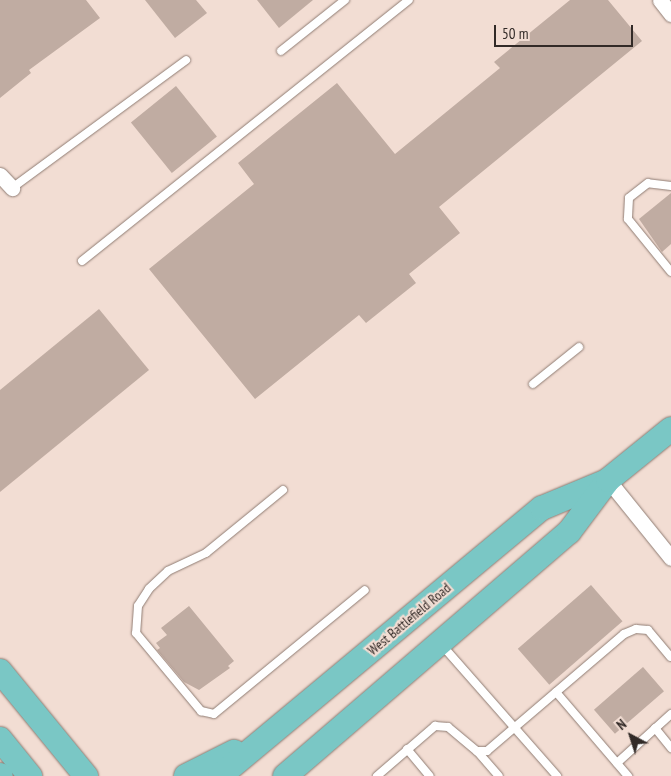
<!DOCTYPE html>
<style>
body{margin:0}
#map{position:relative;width:671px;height:776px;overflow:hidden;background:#f2ddd3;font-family:"PT Sans Narrow",sans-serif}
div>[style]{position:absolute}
.building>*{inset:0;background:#c0aca2;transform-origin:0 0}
.roads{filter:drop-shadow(0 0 1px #8f7c73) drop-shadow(0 0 1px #8f7c73)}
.lane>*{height:8px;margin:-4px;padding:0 4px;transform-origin:4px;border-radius:4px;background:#fff}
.street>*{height:15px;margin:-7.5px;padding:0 7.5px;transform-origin:7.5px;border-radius:7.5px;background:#fff}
.primary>*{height:24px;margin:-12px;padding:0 12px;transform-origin:12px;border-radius:12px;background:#7ac7c5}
span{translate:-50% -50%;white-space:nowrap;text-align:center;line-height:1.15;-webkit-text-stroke:4.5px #f2ddd3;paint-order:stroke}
.street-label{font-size:14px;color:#322a27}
.north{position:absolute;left:606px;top:711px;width:50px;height:50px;-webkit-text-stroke:4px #f2ddd3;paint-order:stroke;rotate:320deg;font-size:14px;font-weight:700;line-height:20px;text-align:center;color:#322a27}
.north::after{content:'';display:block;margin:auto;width:18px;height:22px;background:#322a27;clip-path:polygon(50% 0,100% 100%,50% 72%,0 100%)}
.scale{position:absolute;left:494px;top:25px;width:139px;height:22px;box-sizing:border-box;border:2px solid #322a27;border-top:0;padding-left:6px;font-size:15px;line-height:18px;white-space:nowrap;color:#322a27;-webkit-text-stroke:4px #f2ddd3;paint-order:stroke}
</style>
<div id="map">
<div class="building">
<i style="clip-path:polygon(0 0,86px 0,100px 18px,29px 70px,31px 73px,0 98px)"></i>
<i style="clip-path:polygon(145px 0,196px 0,207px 13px,175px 38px)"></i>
<i style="clip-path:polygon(257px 0,313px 0,279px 28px)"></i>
<i style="clip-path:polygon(570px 0,608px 0,642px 41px,439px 207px,460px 233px,409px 274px,416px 283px,366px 323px,359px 315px,255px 399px,149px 269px,254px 184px,238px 163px,337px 83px,395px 154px,500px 68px,494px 62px)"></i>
<i style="left:176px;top:86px;width:65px;height:58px;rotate:51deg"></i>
<i style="clip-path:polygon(671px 193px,671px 244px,662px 252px,639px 219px)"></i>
<i style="clip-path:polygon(99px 309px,149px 370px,0 492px,0 390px)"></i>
<i style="left:591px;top:585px;width:48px;height:97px;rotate:49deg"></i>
<i style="clip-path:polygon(189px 606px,234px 661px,228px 666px,230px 668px,199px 690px,184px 682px,157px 650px,160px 648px,156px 643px,167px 635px,161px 628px)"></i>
<i style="left:643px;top:667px;width:32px;height:65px;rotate:49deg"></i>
</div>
<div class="roads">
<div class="lane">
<i style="left:281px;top:51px;width:82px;rotate:-38.6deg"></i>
<i style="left:671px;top:186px;width:23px;rotate:-173deg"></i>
<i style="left:648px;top:183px;width:24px;rotate:142deg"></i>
<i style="left:629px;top:198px;width:21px;rotate:93deg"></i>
<i style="left:628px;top:219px;width:68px;rotate:50.9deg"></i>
<i style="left:12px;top:188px;width:216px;rotate:-36.3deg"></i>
<i style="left:82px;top:261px;width:418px;rotate:-38.6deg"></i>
<i style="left:533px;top:384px;width:59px;rotate:-38.8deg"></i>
<i style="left:283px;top:490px;width:99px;rotate:140.7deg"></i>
<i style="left:206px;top:553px;width:42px;rotate:154.7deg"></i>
<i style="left:168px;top:571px;width:26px;rotate:137deg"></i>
<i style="left:149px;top:589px;width:20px;rotate:123deg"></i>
<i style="left:138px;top:606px;width:27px;rotate:94deg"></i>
<i style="left:136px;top:633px;width:102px;rotate:50.2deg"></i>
<i style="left:201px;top:711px;width:13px;rotate:13deg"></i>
<i style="left:214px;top:714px;width:195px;rotate:-39.4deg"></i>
<i style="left:441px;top:644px;width:176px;rotate:48.7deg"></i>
<i style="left:556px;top:692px;width:111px;rotate:49.4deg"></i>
<i style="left:655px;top:728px;width:26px;rotate:51deg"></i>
<i style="left:407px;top:749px;width:35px;rotate:50deg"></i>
<i style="left:477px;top:751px;width:33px;rotate:49deg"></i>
<i style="left:617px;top:763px;width:73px;rotate:-42.2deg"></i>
<i style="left:377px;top:776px;width:77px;rotate:-40.8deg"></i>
<i style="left:435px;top:726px;width:13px;rotate:4deg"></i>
<i style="left:448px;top:727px;width:38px;rotate:40deg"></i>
<i style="left:477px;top:751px;width:10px"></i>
<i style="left:487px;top:751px;width:180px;rotate:-40.5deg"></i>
<i style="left:624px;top:634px;width:13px;rotate:-23deg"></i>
<i style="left:636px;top:629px;width:12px;rotate:5deg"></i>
<i style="left:648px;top:630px;width:35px;rotate:50deg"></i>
</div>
<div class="street">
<i style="left:660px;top:0;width:18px;rotate:52deg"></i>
<i style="left:0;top:175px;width:18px;rotate:47deg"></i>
<i style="left:608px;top:480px;width:100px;rotate:51.1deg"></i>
</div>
<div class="primary">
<i style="left:0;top:671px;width:136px;rotate:50.7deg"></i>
<i style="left:0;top:739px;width:48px;rotate:51deg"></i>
<i style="left:0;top:775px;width:1px;rotate:45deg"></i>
<i style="left:186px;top:776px;width:54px;rotate:-26.6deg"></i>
<i style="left:220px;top:776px;width:419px;rotate:-39.8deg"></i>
<i style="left:542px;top:508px;width:70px;rotate:-22.6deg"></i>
<i style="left:285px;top:776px;width:374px;rotate:-40.7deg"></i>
<i style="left:569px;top:532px;width:65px;rotate:-53.1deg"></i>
<i style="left:608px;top:480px;width:81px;rotate:-39deg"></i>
</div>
</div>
<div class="street-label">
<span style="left:409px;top:619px;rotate:-40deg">West Battlefield Road</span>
</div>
<div class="north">N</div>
<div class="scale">50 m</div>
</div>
